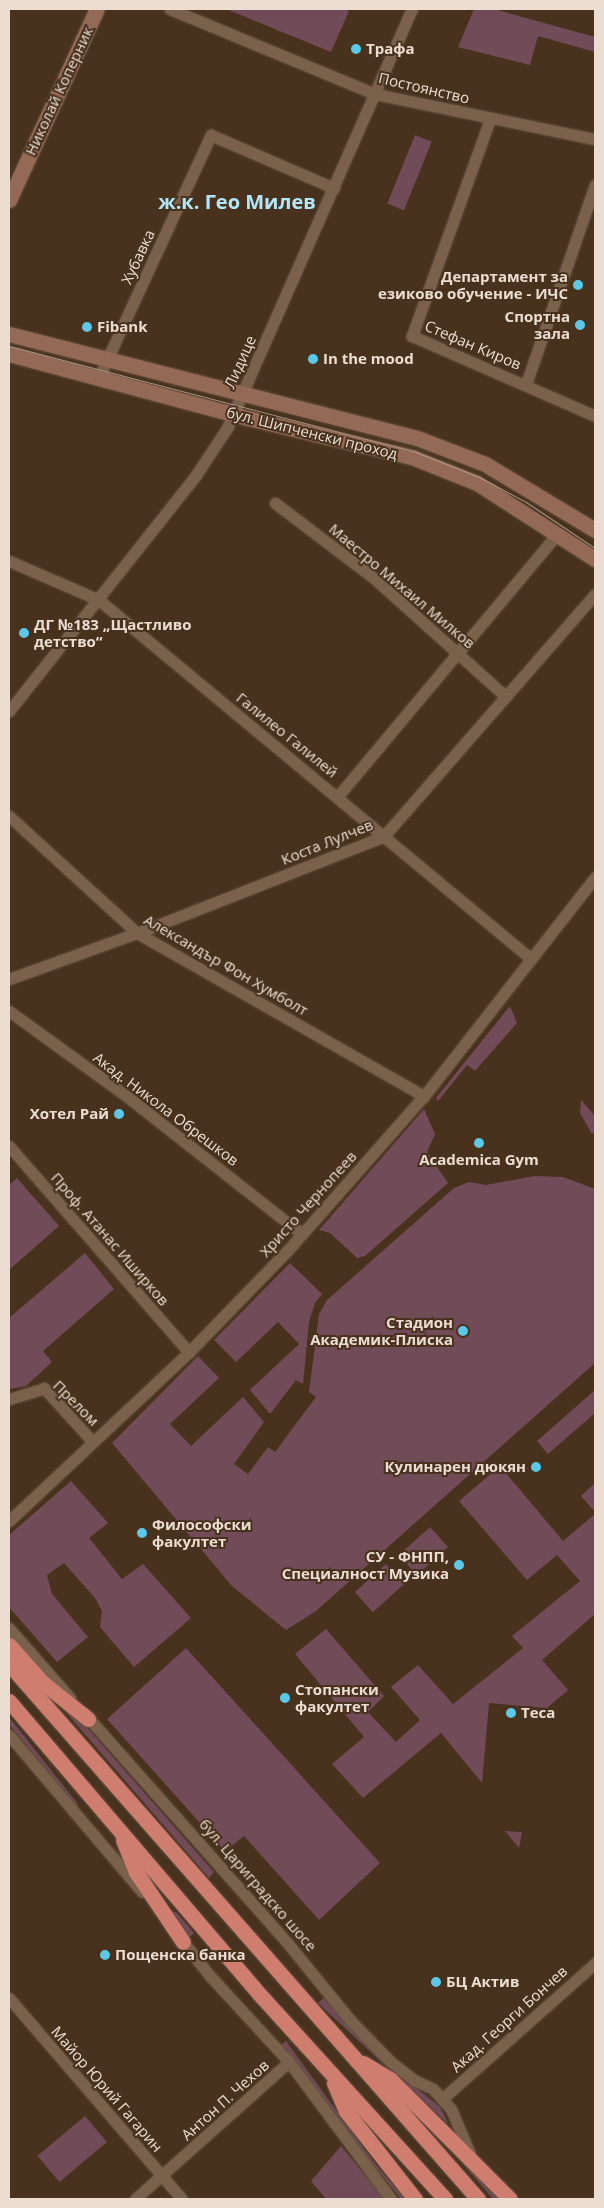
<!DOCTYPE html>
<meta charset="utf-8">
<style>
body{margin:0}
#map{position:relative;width:604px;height:2208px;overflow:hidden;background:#48321e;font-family:"Open Sans",sans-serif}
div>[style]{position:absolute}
.green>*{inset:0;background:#714b57;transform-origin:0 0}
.roads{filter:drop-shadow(0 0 1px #63503f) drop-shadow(0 0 1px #63503f)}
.street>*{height:11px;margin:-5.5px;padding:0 5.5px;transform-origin:5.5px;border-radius:5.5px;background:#7a614c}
.secondary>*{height:15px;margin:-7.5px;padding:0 7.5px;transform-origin:7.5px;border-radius:7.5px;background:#946956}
.highway>*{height:15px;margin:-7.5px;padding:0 7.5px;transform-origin:7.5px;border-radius:7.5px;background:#cf7d6f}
.tram>*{height:1px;margin:-0.5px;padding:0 0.5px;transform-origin:0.5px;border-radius:0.5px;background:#aa9989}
.dots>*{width:14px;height:14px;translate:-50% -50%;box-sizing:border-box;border:2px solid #48321e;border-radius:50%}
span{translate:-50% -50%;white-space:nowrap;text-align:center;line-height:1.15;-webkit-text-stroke:4px #48321e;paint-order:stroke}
.poi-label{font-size:15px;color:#ebddd1;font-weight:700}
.left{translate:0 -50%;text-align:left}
.right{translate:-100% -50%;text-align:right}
.street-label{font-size:15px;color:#ebddd1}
.district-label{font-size:20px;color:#b1e7f8;font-weight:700}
.frame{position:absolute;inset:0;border:10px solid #ebddd1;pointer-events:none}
</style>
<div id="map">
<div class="green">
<i style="clip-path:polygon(226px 9px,342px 9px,349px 11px,331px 52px)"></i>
<i style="clip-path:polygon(474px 9px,494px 9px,595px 37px,595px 52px,538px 36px,530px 65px,458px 47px)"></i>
<i style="left:415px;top:135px;width:18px;height:74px;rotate:22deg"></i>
<i style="clip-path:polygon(510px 1006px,517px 1023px,475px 1071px,467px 1065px,438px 1101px,436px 1098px)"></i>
<i style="clip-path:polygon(581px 1100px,595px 1116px,595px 1131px,592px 1134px,580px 1113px)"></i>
<i style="clip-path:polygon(424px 1109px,435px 1134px,427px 1152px,448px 1183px,365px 1256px,357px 1258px,330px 1233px,319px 1230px)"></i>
<i style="clip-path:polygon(535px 1176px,563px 1177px,595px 1189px,595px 1363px,316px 1611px,286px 1630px,232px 1586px,112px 1443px,198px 1356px,219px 1378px,170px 1424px,191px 1446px,243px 1397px,264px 1422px,234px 1464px,248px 1474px,268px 1447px,275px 1452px,316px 1397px,309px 1392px,319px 1314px,327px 1300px,454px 1188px,469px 1182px,486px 1185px)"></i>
<i style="clip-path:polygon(17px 1178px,59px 1226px,9px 1270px,9px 1185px)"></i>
<i style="clip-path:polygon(85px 1253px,114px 1289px,43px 1351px,52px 1362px,26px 1386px,9px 1389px,9px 1318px)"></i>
<i style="clip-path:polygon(290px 1263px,322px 1294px,315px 1303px,309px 1322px,303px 1384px,296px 1380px,270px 1414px,250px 1390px,299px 1344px,278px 1322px,236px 1362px,214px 1340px)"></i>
<i style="clip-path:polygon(595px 1390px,595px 1413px,548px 1454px,537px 1441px)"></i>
<i style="clip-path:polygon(500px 1466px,563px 1541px,595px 1514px,595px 1614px,542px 1660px,568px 1690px,547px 1708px,489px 1703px,482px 1783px,441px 1733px,363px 1798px,332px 1764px,364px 1737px,295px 1654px,326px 1629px,384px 1696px,368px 1712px,396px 1742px,420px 1720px,391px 1687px,418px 1665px,453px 1704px,523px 1648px,512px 1636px,580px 1581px,557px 1555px,527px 1580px,459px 1501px)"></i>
<i style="clip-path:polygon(71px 1481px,108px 1523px,89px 1538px,122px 1579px,143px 1564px,191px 1618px,134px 1667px,100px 1627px,102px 1611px,95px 1598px,64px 1563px,47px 1575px,52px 1594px,88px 1637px,57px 1662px,9px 1607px,9px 1535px)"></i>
<i style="clip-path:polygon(595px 1483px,595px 1512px,581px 1496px)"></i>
<i style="left:430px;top:1527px;width:27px;height:42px;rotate:48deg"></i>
<i style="left:386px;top:1564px;width:27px;height:42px;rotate:48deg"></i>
<i style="clip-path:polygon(186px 1648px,380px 1863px,319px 1920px,244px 1836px,225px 1851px,107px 1719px)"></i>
<i style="clip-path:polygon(64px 1710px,78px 1717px,214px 1872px,209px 1878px)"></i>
<i style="clip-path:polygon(9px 1717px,78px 1804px,77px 1806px,9px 1725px)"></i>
<i style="clip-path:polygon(505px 1831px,522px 1832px,519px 1848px)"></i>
<i style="clip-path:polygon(172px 1912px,176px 1912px,194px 1933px,188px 1938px)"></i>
<i style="clip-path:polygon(324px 1998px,383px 2061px,440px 2107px,449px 2125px,318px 2003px)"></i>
<i style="clip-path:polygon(286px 2041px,373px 2161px,405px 2199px,401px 2199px,371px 2162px,281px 2045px)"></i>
<i style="left:85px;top:2116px;width:34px;height:62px;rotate:50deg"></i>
<i style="clip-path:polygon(444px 2142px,501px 2199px,493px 2199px)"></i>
<i style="clip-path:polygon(341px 2146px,385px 2199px,326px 2199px,311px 2181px)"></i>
</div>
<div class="roads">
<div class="street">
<i style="left:170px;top:9px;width:222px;rotate:22.5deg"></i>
<i style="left:375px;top:94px;width:225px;rotate:11.6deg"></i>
<i style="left:490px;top:119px;width:231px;rotate:109.8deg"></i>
<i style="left:412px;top:336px;width:200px;rotate:23.6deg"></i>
<i style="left:99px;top:377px;width:267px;rotate:-65.2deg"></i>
<i style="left:211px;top:135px;width:134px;rotate:23.3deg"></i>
<i style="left:526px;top:384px;width:211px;rotate:-70.9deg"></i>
<i style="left:275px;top:503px;width:126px;rotate:37.2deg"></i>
<i style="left:375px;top:579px;width:176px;rotate:42deg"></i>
<i style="left:9px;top:561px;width:98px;rotate:23.4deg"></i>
<i style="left:99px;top:600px;width:560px;rotate:39.71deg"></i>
<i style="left:9px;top:711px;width:301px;rotate:-51.6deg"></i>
<i style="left:196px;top:475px;width:56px;rotate:-56.6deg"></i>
<i style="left:227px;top:428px;width:458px;rotate:-66.2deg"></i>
<i style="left:338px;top:796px;width:343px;rotate:-50.1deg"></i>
<i style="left:9px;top:816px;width:173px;rotate:42.4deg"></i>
<i style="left:137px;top:933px;width:330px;rotate:29.6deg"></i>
<i style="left:9px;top:979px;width:136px;rotate:-19.8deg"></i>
<i style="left:137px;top:933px;width:265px;rotate:-21.4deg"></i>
<i style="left:384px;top:836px;width:321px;rotate:-48.9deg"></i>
<i style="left:9px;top:1011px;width:148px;rotate:35.9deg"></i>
<i style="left:129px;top:1098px;width:220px;rotate:38.2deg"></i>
<i style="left:9px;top:1146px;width:274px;rotate:48.9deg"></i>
<i style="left:9px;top:1399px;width:37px;rotate:-17deg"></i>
<i style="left:44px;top:1388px;width:73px;rotate:47.8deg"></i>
<i style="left:9px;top:1521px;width:247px;rotate:-43.2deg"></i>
<i style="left:189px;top:1352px;width:142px;rotate:-45.9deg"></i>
<i style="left:288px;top:1250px;width:205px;rotate:-48.6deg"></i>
<i style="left:424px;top:1096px;width:278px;rotate:-52deg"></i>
<i style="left:9px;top:1628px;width:93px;rotate:48.9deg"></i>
<i style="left:84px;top:1713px;width:310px;rotate:48.5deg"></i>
<i style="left:289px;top:1945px;width:98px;rotate:50.8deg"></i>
<i style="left:351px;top:2021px;width:57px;rotate:45.7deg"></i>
<i style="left:391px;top:2062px;width:29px;rotate:38deg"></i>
<i style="left:414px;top:2080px;width:21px;rotate:25deg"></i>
<i style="left:433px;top:2089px;width:27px;rotate:48deg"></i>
<i style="left:451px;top:2109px;width:49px;rotate:67.1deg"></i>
<i style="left:9px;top:1735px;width:206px;rotate:49.7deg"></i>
<i style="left:179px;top:1937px;width:50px;rotate:51.5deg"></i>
<i style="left:210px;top:1976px;width:117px;rotate:47.4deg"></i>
<i style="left:289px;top:2062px;width:171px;rotate:53.3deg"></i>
<i style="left:9px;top:1998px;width:265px;rotate:49.3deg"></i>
<i style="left:442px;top:2099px;width:205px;rotate:-41.6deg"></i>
<i style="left:135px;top:2199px;width:206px;rotate:-41.7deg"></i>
</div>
<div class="secondary">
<i style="left:9px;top:200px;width:210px;rotate:-65.3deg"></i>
<i style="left:9px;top:334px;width:421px;rotate:14.3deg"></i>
<i style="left:417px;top:438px;width:73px;rotate:20.9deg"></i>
<i style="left:485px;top:464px;width:128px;rotate:31deg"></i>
<i style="left:9px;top:354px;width:247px;rotate:15deg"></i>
<i style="left:248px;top:418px;width:169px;rotate:13.4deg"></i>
<i style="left:412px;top:457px;width:70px;rotate:21.8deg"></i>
<i style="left:477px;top:483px;width:140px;rotate:32.8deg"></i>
</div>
<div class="highway">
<i style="left:9px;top:1645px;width:50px;rotate:48.3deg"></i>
<i style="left:42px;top:1682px;width:59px;rotate:38.8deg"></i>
<i style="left:9px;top:1664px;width:711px;rotate:48.76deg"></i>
<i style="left:9px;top:1701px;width:389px;rotate:49.5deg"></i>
<i style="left:262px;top:1997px;width:273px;rotate:47.8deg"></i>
<i style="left:123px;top:1840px;width:35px;rotate:68deg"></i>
<i style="left:136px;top:1872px;width:84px;rotate:56.1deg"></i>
<i style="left:363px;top:2063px;width:33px;rotate:31deg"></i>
<i style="left:391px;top:2080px;width:168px;rotate:45deg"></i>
<i style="left:334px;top:2083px;width:30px;rotate:67deg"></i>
<i style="left:346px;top:2111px;width:112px;rotate:51.9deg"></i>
</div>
</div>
<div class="tram">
<i style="left:9px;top:346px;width:417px;rotate:14.6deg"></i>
<i style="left:413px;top:451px;width:71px;rotate:21.5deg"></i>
<i style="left:479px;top:477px;width:53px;rotate:28deg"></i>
<i style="left:526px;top:502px;width:83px;rotate:33.7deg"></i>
</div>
<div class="dots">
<i style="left:356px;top:49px;background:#5bc8e7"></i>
<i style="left:578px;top:285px;background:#5bc8e7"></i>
<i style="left:580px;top:325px;background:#5bc8e7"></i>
<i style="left:87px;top:327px;background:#5bc8e7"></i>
<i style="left:313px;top:359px;background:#5bc8e7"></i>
<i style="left:24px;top:633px;background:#5bc8e7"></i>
<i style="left:119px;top:1114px;background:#5bc8e7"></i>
<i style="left:479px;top:1143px;background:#5bc8e7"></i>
<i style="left:463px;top:1331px;background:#5bc8e7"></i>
<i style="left:536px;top:1467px;background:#5bc8e7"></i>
<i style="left:142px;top:1533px;background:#5bc8e7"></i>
<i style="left:459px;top:1565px;background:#5bc8e7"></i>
<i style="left:285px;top:1698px;background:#5bc8e7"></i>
<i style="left:511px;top:1713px;background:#5bc8e7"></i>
<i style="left:105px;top:1955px;background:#5bc8e7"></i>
<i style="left:436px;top:1982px;background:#5bc8e7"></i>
</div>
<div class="poi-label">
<span class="left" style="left:366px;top:49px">Трафа</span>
<span class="right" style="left:568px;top:285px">Департамент за<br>езиково обучение - ИЧС</span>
<span class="right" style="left:570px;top:325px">Спортна<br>зала</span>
<span class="left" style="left:97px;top:327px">Fibank</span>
<span class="left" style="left:323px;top:359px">In the mood</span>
<span class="left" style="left:34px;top:633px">ДГ №183 „Щастливо<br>детство“</span>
<span class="right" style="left:109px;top:1114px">Хотел Рай</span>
<span style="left:479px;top:1160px">Academica Gym</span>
<span class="right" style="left:453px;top:1331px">Стадион<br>Академик-Плиска</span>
<span class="right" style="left:526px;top:1467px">Кулинарен дюкян</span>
<span class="left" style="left:152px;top:1533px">Философски<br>факултет</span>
<span class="right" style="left:449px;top:1565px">СУ - ФНПП,<br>Специалност Музика</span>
<span class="left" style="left:295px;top:1698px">Стопански<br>факултет</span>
<span class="left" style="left:521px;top:1713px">Теса</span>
<span class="left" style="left:115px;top:1955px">Пощенска банка</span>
<span class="left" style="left:446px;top:1982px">БЦ Актив</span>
</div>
<div class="street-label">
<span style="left:424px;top:88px;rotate:13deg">Постоянство</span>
<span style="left:59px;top:91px;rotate:-65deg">Николай Коперник</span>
<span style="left:138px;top:257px;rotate:-65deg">Хубавка</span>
<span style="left:473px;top:345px;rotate:23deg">Стефан Киров</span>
<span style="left:240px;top:362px;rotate:-66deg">Лидице</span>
<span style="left:312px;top:433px;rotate:14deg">бул. Шипченски проход</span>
<span style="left:402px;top:586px;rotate:40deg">Маестро Михаил Милков</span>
<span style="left:287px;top:735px;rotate:39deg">Галилео Галилей</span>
<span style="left:327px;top:842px;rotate:-22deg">Коста Лулчев</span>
<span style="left:226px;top:965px;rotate:30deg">Александър Фон Хумболт</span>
<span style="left:166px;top:1109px;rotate:37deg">Акад. Никола Обрешков</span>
<span style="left:308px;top:1204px;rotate:-48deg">Христо Чернопеев</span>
<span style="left:110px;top:1239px;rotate:49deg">Проф. Атанас Иширков</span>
<span style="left:76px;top:1403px;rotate:45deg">Прелом</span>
<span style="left:258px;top:1885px;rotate:49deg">бул. Цариградско шосе</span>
<span style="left:509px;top:2019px;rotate:-42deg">Акад. Георги Бончев</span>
<span style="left:107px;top:2089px;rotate:49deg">Майор Юрий Гагарин</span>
<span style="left:225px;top:2100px;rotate:-42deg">Антон П. Чехов</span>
</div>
<div class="district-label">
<span style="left:237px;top:201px">ж.к. Гео Милев</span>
</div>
<div class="frame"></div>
</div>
